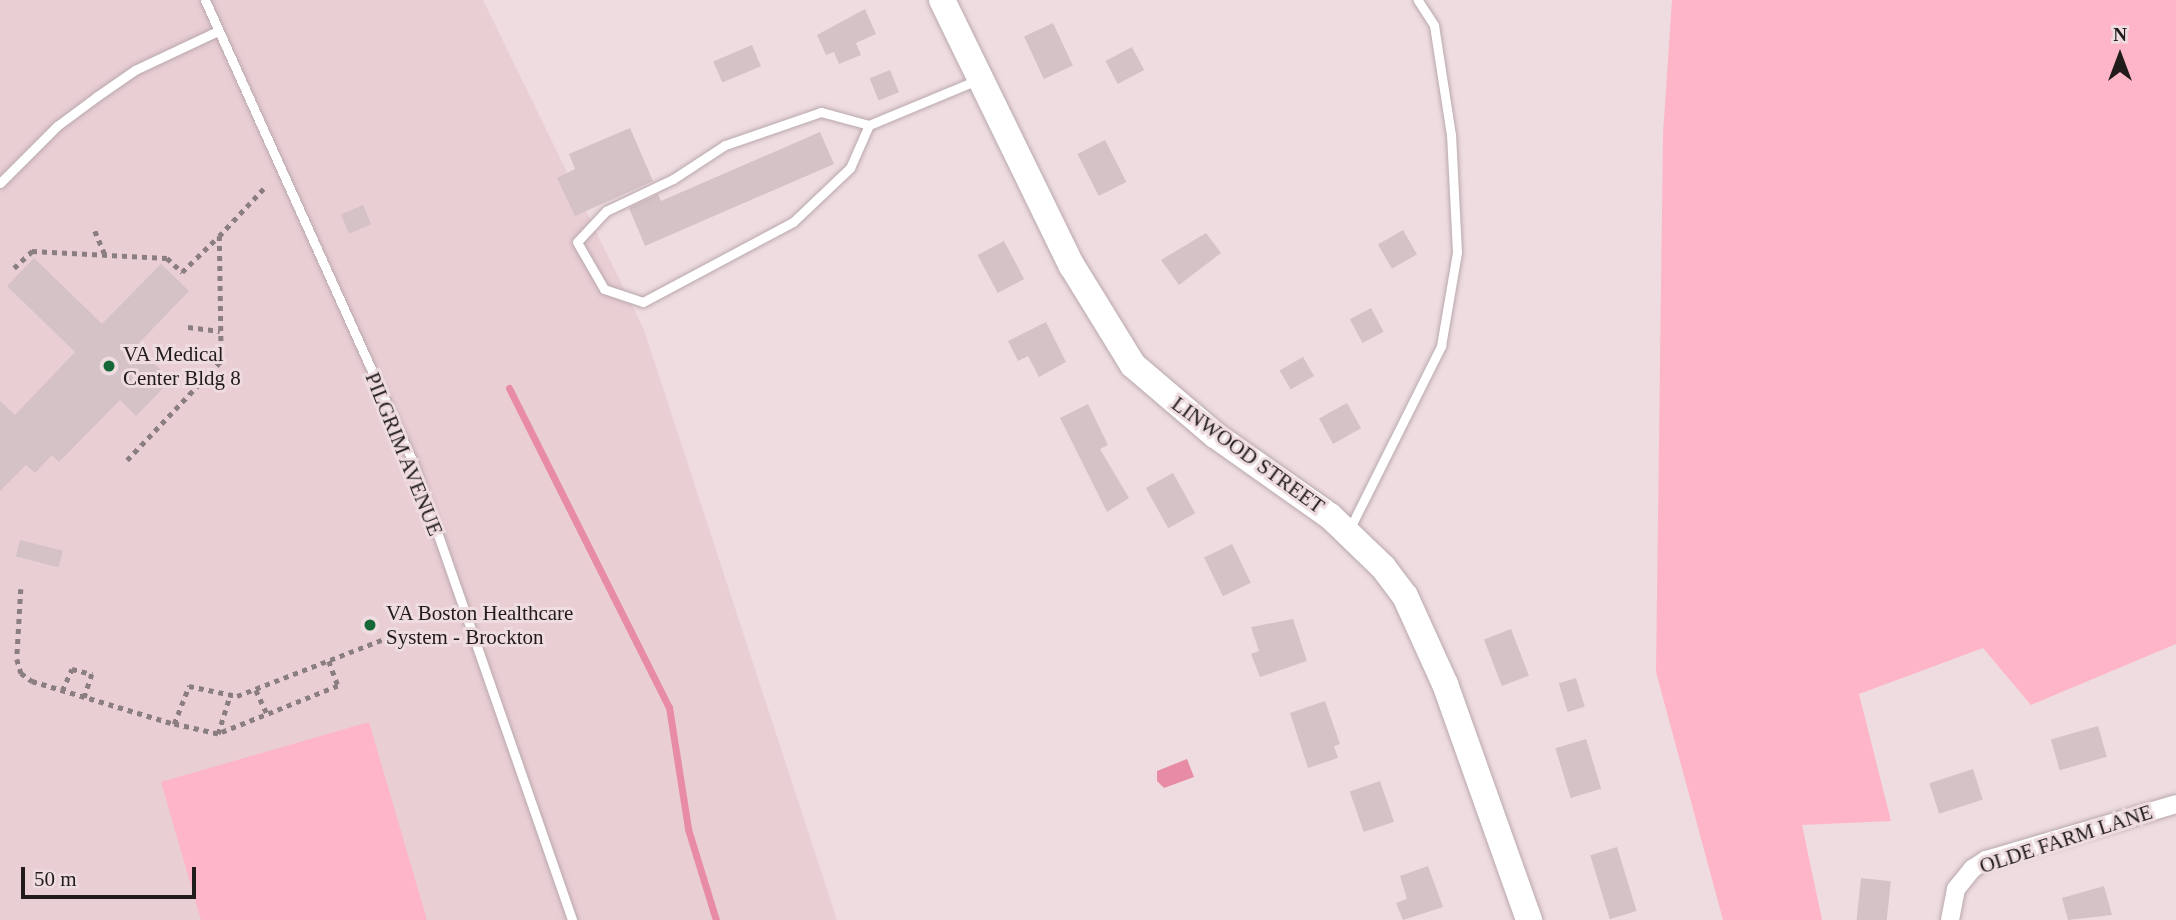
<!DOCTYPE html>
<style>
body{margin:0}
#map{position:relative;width:2176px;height:920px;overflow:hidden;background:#eedce0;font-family:"Times New Roman",serif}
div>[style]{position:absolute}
.built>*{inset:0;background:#e9ced4}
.green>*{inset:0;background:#fdb5c7}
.water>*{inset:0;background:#e88ca5}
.stream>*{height:7px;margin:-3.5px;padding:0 3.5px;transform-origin:3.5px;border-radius:3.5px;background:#e88ca5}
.building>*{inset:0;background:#d4c2c6;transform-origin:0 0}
.path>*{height:4.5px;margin-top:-2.25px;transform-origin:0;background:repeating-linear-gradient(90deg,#8b7e81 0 5px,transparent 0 10px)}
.roads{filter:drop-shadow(0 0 2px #b9a8ac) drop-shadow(0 0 2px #b9a8ac)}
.lane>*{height:9px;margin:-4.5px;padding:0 4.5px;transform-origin:4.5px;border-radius:4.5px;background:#fff}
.street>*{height:18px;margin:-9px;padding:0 9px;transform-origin:9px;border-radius:9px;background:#fff}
.secondary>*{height:26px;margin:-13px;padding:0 13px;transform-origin:13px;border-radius:13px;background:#fff}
.dots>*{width:19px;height:19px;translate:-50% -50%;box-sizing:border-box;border:4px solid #eedce0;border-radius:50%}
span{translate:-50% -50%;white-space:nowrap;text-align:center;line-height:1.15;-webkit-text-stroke:6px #eedce0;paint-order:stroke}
.poi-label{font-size:21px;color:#211b1c}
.left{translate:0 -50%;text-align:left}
.street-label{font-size:21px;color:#211b1c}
.north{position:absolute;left:2085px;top:21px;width:70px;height:70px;-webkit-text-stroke:5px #eedce0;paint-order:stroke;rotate:0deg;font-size:19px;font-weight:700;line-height:28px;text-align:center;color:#211b1c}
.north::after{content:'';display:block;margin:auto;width:24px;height:32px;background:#211b1c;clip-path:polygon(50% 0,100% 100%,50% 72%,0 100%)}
.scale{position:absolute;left:21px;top:867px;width:175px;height:32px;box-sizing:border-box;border:4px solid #211b1c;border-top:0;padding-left:9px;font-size:21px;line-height:24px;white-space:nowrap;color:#211b1c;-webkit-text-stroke:5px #eedce0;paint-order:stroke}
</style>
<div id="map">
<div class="built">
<i style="clip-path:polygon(0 0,483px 0,644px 330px,837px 920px,0 920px)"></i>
</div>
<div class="green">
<i style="clip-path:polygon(1672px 0,2176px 0,2176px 644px,2031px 705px,1983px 648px,1859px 694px,1891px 821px,1802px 825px,1822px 920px,1723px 920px,1656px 672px,1663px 134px)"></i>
<i style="clip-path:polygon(369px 722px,427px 920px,201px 920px,161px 782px)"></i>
</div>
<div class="water">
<i style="clip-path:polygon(1187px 759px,1194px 777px,1164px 788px,1157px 781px,1157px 771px)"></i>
</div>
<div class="stream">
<i style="left:509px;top:388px;width:357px;rotate:63.4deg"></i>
<i style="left:669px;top:707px;width:123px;rotate:81.1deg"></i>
<i style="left:688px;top:829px;width:95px;rotate:72.9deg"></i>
</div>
<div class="building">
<i style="clip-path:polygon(865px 9px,876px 34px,856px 43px,861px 55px,839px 64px,834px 52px,826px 55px,817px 35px)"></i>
<i style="left:1053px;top:23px;width:47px;height:32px;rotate:65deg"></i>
<i style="left:752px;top:45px;width:23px;height:42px;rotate:67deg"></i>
<i style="left:1132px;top:47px;width:26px;height:30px;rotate:62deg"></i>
<i style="left:890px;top:70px;width:24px;height:22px;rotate:68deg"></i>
<i style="clip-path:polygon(630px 128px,653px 181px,575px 216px,557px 178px,575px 169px,569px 154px)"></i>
<i style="clip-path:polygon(820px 132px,834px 164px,645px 246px,629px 208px,658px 194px,661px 201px)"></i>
<i style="left:1105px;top:140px;width:47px;height:31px;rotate:63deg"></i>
<i style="left:363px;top:205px;width:21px;height:24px;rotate:67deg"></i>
<i style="left:1403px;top:230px;width:28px;height:29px;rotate:60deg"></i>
<i style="clip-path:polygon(1206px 233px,1221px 253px,1179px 285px,1161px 260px)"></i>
<i style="left:1004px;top:241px;width:43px;height:30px;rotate:62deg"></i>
<i style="clip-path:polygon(34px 258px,102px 324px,161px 264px,189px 291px,136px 346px,171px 380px,136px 416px,120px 400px,59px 462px,52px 455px,35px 473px,26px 465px,0 491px,0 401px,15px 415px,75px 352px,7px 286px)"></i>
<i style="left:1371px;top:308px;width:27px;height:24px;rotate:62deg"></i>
<i style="clip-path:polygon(1046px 322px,1066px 362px,1039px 377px,1028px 356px,1018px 361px,1008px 341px)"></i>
<i style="left:1303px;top:357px;width:22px;height:27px;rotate:60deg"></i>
<i style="left:1347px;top:403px;width:29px;height:32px;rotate:61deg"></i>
<i style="clip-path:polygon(1088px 404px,1108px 445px,1100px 449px,1129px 498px,1107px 512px,1060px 418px)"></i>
<i style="left:1173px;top:473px;width:46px;height:31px;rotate:61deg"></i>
<i style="left:20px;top:540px;width:44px;height:17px;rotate:14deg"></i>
<i style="left:1232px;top:544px;width:43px;height:31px;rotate:64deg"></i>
<i style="clip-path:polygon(1293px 619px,1307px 661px,1260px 677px,1251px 654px,1259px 651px,1251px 627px)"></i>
<i style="left:1511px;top:629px;width:50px;height:29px;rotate:69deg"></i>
<i style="left:1576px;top:678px;width:30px;height:18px;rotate:73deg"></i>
<i style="clip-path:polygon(1325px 701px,1340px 744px,1334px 746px,1338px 758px,1308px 768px,1290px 713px)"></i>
<i style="left:2098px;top:726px;width:32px;height:49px;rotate:74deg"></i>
<i style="left:1586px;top:739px;width:52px;height:32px;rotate:73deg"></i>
<i style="left:1973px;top:769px;width:32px;height:46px;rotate:72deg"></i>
<i style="left:1380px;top:781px;width:43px;height:32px;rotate:71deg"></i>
<i style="left:1617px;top:847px;width:67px;height:28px;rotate:73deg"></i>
<i style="clip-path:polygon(1428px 866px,1443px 907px,1403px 920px,1396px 903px,1407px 899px,1400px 876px)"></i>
<i style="left:1861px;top:878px;width:30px;height:42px;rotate:6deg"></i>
<i style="clip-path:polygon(2104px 886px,2112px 915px,2068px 920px,2062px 898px)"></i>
</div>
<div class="path">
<i style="left:95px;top:231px;width:26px;rotate:67deg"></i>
<i style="left:14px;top:268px;width:25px;rotate:-43deg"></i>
<i style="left:32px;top:251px;width:135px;rotate:3deg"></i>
<i style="left:167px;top:258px;width:21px;rotate:43deg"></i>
<i style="left:182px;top:272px;width:50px;rotate:-44.2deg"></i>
<i style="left:188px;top:327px;width:32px;rotate:7deg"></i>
<i style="left:127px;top:460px;width:137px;rotate:-46.5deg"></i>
<i style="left:221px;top:361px;width:125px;rotate:-90.9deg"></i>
<i style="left:219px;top:236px;width:66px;rotate:-46.8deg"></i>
<i style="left:21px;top:589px;width:70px;rotate:93.3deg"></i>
<i style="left:17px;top:659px;width:15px;rotate:74deg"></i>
<i style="left:21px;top:673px;width:14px;rotate:36deg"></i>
<i style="left:32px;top:681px;width:148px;rotate:16.8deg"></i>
<i style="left:329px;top:661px;width:27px;rotate:70deg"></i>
<i style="left:338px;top:686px;width:129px;rotate:158.2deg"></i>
<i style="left:218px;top:734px;width:45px;rotate:-167.2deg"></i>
<i style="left:174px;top:724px;width:41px;rotate:-68.5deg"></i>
<i style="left:189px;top:686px;width:49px;rotate:11.8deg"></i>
<i style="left:237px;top:696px;width:168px;rotate:-21.2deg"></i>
<i style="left:256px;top:690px;width:26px;rotate:65deg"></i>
<i style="left:62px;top:691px;width:24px;rotate:-66deg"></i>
<i style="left:72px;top:669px;width:21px;rotate:14deg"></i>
<i style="left:92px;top:674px;width:25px;rotate:108deg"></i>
<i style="left:218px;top:734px;width:41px;rotate:-72.9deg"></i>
</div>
<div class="roads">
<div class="lane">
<i style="left:205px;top:0;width:504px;rotate:65.77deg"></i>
<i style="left:412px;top:460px;width:487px;rotate:70.8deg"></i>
<i style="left:869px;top:125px;width:50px;rotate:-164.8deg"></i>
<i style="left:821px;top:112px;width:102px;rotate:161deg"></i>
<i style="left:725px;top:145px;width:62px;rotate:146.8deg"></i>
<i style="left:673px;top:179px;width:74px;rotate:154.5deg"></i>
<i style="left:606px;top:211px;width:42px;rotate:133.1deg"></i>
<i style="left:577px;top:242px;width:54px;rotate:60.1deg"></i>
<i style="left:604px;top:289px;width:41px;rotate:18.4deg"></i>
<i style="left:643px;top:302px;width:170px;rotate:-28.1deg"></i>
<i style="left:793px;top:222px;width:79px;rotate:-43.5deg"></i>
<i style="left:850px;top:168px;width:47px;rotate:-66.2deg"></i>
<i style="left:869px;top:125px;width:117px;rotate:-22.6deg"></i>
<i style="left:0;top:183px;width:81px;rotate:-45deg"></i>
<i style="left:57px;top:126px;width:49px;rotate:-36.6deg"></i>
<i style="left:96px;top:97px;width:47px;rotate:-34.7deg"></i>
<i style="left:135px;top:70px;width:92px;rotate:-25.2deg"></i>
<i style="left:1349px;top:530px;width:206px;rotate:-63.4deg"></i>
<i style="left:1441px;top:346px;width:95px;rotate:-80.3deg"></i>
<i style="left:1457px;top:252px;width:117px;rotate:-92.9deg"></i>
<i style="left:1451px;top:135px;width:111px;rotate:-98.8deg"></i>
<i style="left:1434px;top:25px;width:30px;rotate:-123deg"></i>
</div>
<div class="street">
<i style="left:1950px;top:920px;width:32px;rotate:-79deg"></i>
<i style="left:1956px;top:889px;width:26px;rotate:-51deg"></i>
<i style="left:1972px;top:869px;width:17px;rotate:-33deg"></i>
<i style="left:1986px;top:860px;width:198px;rotate:-16.4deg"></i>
</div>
<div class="secondary">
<i style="left:942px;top:0;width:296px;rotate:64deg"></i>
<i style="left:1072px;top:266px;width:116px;rotate:58.4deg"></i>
<i style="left:1133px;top:365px;width:108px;rotate:40.5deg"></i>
<i style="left:1215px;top:435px;width:141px;rotate:35.2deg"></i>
<i style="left:1330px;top:516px;width:74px;rotate:43.9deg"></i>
<i style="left:1383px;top:567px;width:36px;rotate:53deg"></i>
<i style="left:1405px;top:596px;width:97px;rotate:65.6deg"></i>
<i style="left:1445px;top:684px;width:251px;rotate:70.4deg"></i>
</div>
</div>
<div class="dots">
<i style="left:109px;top:366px;background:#176838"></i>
<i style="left:370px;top:625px;background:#176838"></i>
</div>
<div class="poi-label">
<span class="left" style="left:123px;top:366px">VA Medical<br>Center Bldg 8</span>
<span class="left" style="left:386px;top:625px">VA Boston Healthcare<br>System - Brockton</span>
</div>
<div class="street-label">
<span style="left:404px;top:454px;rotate:68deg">PILGRIM AVENUE</span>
<span style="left:1248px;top:455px;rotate:36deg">LINWOOD STREET</span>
<span style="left:2066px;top:839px;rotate:-18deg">OLDE FARM LANE</span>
</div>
<div class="north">N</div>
<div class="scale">50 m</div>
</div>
